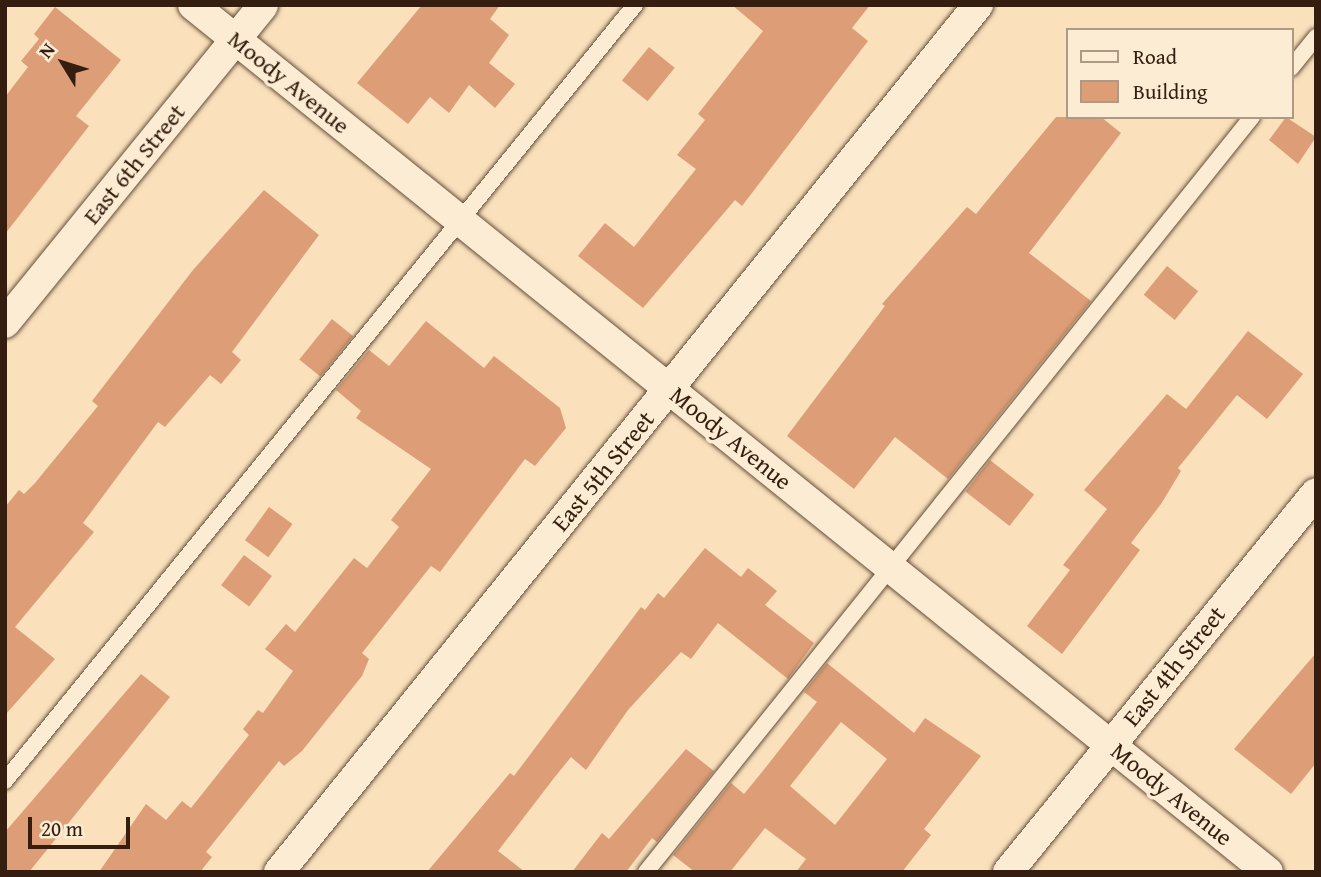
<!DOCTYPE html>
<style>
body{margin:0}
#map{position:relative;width:1321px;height:877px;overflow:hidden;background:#fae1bc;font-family:"Gentium Book Plus",serif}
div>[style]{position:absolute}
.building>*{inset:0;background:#dc9d77;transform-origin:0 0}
.roads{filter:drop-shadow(0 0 2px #664f3b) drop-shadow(0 0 2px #664f3b)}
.service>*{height:16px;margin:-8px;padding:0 8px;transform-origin:8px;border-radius:8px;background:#fcecd3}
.minor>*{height:30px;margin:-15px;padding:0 15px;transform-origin:15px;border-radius:15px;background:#fcecd3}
span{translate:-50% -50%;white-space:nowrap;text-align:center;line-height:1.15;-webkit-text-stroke:7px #fcecd3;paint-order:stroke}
.street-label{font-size:24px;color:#351e10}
.frame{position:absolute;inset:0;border:7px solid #351e10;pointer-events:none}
.legend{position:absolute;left:1066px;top:28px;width:228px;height:91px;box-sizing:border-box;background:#fcecd3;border:2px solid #ac9a85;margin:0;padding:9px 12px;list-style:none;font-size:21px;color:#351e10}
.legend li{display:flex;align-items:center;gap:14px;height:35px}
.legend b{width:35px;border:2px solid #ac9a85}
.north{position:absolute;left:28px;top:28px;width:70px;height:70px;-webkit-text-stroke:5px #fcecd3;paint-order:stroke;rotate:308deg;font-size:19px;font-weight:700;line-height:28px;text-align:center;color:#351e10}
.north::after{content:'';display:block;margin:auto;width:24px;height:32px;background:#351e10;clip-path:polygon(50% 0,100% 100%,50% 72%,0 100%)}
.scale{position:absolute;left:28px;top:817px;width:102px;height:32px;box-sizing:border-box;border:4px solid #351e10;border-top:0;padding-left:9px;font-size:21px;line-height:24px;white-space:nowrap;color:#351e10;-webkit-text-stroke:5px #fcecd3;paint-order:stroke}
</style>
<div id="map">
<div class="building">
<i style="clip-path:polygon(422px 5px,500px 5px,490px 19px,509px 35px,489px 63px,515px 84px,495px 108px,469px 85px,449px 113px,430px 97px,408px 124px,357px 83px)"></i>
<i style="clip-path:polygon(732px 5px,870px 5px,852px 28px,868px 41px,742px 206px,735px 200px,643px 308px,578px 256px,605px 223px,634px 247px,696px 169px,677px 155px,705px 120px,698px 114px,763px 31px)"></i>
<i style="clip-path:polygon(55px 7px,121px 60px,76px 116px,89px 126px,5px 234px,5px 97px,28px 67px,21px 61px,39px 39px,34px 34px)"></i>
<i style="left:649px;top:47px;width:33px;height:43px;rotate:39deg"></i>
<i style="clip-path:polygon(1056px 117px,1101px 117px,1121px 133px,1029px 253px,1091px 301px,948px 479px,895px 437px,854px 489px,787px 436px,885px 306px,882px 304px,967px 207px,976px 214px)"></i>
<i style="clip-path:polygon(1286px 117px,1316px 137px,1298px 164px,1269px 140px)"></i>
<i style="clip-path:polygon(264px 190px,319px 235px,232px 352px,241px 360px,221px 384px,210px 375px,165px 427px,158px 422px,83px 523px,94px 532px,15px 627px,55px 659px,5px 715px,5px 507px,19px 490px,24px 494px,35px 483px,98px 406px,92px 401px,193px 270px)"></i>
<i style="left:1167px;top:266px;width:40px;height:37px;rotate:39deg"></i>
<i style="left:332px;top:319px;width:27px;height:52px;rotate:39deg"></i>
<i style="clip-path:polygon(426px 321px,484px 368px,494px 356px,560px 408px,566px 428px,535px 466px,525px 459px,440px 572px,431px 566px,362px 653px,369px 659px,362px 676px,302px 751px,284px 766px,279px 761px,206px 852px,212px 857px,200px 872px,99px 872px,146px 804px,166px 820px,182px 801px,191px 808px,249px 735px,243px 729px,258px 710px,263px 713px,293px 671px,265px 649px,286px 624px,295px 632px,354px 558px,367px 568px,399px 527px,391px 520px,431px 469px,356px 418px,361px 411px,336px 390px,369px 350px,389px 366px)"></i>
<i style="clip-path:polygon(1248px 331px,1303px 374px,1267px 419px,1237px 395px,1178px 468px,1181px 471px,1161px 504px,1131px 543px,1140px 550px,1062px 654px,1027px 626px,1070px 570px,1063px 565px,1107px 509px,1084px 490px,1167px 394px,1186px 409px)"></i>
<i style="left:990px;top:460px;width:56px;height:40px;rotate:38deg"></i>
<i style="left:269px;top:507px;width:29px;height:41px;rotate:36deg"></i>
<i style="clip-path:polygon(705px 548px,741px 577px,748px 568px,777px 591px,765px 605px,814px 643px,788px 679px,718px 623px,691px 659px,681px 652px,628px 710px,586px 770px,571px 757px,554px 778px,498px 851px,525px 872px,427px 872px,510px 773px,514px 776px,641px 607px,645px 610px,658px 593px,664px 598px)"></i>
<i style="left:244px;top:555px;width:35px;height:38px;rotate:37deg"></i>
<i style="clip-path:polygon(1316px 653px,1316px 763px,1291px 794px,1234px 749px)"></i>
<i style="clip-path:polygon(evenodd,827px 663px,914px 733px,925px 718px,981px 756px,924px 829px,931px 835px,902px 872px,796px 872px,806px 859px,765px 828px,730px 872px,695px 872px,673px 855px,731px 783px,744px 794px,766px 767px,817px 702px,804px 692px,827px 663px,841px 722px,887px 759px,835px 825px,790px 786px,841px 722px)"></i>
<i style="clip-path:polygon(141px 674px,170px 697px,29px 872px,5px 872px,5px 832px)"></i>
<i style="clip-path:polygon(686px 749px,714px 771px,657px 842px,652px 838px,626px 872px,572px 872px,602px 833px,609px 839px)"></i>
</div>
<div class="roads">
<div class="service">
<i style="left:1291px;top:68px;width:40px;rotate:-51deg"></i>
<i style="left:5px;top:781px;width:1000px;rotate:-50.93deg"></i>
<i style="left:646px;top:872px;width:968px;rotate:-51.25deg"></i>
</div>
<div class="minor">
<i style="left:193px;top:5px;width:1381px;rotate:38.89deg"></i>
<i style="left:5px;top:323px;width:409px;rotate:-50.9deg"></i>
<i style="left:279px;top:872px;width:1114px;rotate:-51.12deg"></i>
<i style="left:1008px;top:872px;width:488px;rotate:-50.9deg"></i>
</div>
</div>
<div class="street-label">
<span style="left:289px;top:82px;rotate:39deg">Moody Avenue</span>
<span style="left:134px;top:164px;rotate:-51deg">East 6th Street</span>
<span style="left:731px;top:438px;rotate:39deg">Moody Avenue</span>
<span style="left:603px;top:471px;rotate:-51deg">East 5th Street</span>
<span style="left:1174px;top:666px;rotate:-51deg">East 4th Street</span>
<span style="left:1172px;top:794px;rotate:39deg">Moody Avenue</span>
</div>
<div class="frame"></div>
<ul class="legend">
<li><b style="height:9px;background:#fcecd3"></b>Road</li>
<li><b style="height:19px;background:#dc9d77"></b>Building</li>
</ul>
<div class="north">N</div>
<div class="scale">20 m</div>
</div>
